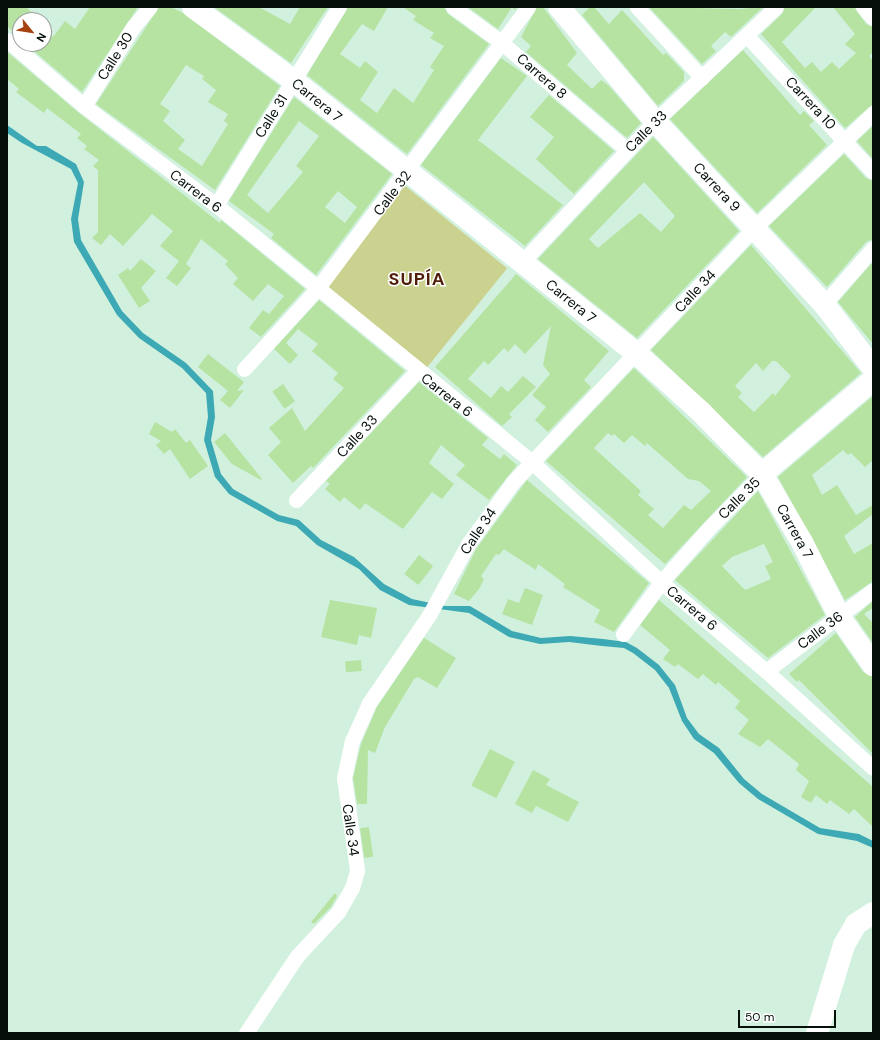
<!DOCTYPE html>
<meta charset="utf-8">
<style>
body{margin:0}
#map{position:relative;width:880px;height:1040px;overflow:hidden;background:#d1f1de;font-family:"DM Sans",sans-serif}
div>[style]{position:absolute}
.green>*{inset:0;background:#cbd18f;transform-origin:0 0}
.water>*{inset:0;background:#3da9b5}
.building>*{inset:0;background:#b6e2a2;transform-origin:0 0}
.minor>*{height:15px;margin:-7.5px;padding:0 7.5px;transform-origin:7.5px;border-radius:7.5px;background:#fff}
.secondary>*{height:22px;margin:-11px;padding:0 11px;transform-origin:11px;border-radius:11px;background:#fff}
span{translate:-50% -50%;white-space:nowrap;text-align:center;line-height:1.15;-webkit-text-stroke:3px #fff;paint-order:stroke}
.street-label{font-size:14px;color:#05100a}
.district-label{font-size:18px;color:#4f1e08;font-weight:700;letter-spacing:1px}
.frame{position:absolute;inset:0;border:8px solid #05100a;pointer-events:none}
.north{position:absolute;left:12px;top:12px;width:40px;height:40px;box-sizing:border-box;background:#fff;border:1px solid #9b9f9d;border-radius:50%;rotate:120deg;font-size:11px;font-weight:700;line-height:16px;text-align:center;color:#05100a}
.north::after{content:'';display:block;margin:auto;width:14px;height:18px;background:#a6420f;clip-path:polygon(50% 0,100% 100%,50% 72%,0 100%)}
.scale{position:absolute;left:738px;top:1010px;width:98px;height:18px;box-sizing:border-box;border:2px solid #05100a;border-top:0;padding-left:5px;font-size:12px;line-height:14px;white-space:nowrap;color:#05100a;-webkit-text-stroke:3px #fff;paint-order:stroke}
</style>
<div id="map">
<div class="green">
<i style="left:403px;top:184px;width:134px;height:131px;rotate:39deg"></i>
</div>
<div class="water">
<i style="clip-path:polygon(7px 125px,37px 146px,46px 146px,76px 164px,84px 182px,78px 219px,81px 240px,122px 311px,143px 333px,186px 363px,213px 391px,215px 417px,211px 440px,221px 474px,233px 489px,279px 515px,299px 520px,321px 540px,354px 557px,384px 584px,412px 599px,445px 606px,470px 606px,512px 631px,541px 638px,570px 636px,603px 639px,626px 642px,637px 648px,659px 665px,675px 685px,687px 718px,699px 734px,719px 748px,744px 779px,762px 794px,820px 828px,859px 834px,873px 841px,873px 848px,857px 841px,818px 834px,758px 799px,739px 783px,714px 753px,694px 739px,682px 721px,669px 688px,655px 670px,633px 653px,624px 648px,602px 646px,569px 642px,540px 644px,509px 637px,469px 613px,409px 605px,380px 590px,359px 569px,317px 545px,296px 526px,277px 521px,229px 494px,215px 477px,204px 440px,208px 417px,206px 393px,182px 368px,139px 338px,117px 315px,74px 242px,71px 219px,78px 183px,71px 169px,22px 143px,7px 133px)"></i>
</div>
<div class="building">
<i style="clip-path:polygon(7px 7px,26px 7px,40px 20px,20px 20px,20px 38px,7px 26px)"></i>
<i style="clip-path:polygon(90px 7px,138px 7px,82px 92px,26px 44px,44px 44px,44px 29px,53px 37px,65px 21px,75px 29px)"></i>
<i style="clip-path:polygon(evenodd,159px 7px,171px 7px,183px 13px,280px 86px,215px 190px,96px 104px,159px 7px,186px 65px,204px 76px,202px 79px,216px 90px,208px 102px,228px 114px,224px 121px,228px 124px,202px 166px,178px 149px,185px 140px,163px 121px,170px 111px,160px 104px,186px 65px)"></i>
<i style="clip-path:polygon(214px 7px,259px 7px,290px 24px,300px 7px,328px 7px,291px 63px)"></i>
<i style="clip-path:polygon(348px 7px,388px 7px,374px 31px,362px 24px,340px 54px,360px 68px,365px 61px,378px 72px,360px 100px,377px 113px,394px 88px,413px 103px,434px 70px,430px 67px,444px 46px,430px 38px,434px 33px,413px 20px,416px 16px,403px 7px,444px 7px,448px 14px,489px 44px,407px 154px,307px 75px)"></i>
<i style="clip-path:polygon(468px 7px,517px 7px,515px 10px,512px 7px,498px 29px)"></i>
<i style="clip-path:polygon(537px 7px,543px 7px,577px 53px,567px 65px,592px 89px,601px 80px,608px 85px,641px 123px,627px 138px,526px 52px,531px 46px,521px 37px)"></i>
<i style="clip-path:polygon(590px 7px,594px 7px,609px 24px,622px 10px,663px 55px,666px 53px,684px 72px,684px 81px,658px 106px,582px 15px)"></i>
<i style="clip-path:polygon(649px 7px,739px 9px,763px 7px,731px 37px,725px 32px,711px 46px,716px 51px,702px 64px)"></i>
<i style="clip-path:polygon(785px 7px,816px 7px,782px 42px,805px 68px,812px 62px,821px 72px,832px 62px,839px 69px,856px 53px,845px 44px,855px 34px,833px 7px,854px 7px,866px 24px,873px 27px,873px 52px,869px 56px,873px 61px,873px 104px,845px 128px,761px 34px,782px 14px)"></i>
<i style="clip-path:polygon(743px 50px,800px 115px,804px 111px,814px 121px,809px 125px,827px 145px,757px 213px,670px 119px)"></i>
<i style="clip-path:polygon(7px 52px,79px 113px,220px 223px,221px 220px,305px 289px,261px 337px,249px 328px,263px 310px,269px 314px,284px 296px,268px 284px,253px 301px,233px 284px,238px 278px,225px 264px,228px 261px,201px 239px,186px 264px,191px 268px,177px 286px,166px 278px,179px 261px,160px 246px,173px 231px,152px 214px,123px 246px,110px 234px,101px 245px,92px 238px,98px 232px,98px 170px,93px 166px,99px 160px,84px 149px,87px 146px,77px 138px,81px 134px,47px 108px,44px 113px,16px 92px,19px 89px,7px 79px)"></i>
<i style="clip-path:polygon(501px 58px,527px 76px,478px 140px,563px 205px,525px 246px,421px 165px)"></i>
<i style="clip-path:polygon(549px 95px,614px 151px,574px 194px,536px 159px,554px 137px,530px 117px)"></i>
<i style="clip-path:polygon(evenodd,294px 97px,392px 174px,316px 275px,271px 238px,274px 234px,229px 201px,294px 97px,299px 121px,319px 136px,296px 166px,303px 172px,268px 213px,247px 195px,299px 121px,294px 97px,338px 191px,357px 207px,345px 223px,325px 207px,338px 191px)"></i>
<i style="clip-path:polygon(873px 126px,873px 159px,857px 141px)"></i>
<i style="clip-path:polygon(evenodd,653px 137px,739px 231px,637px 338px,538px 259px,653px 137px,644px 182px,675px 216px,661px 232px,640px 213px,598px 248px,589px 239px,644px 182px)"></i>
<i style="clip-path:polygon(844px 154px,866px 178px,873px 181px,873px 239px,866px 242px,827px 287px,769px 226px)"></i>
<i style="clip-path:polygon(evenodd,751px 245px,861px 373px,763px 457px,651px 350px,751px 245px,772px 361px,776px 361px,791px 376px,775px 396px,773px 393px,754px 412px,738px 397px,742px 393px,735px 386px,756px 363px,763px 371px,772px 361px)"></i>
<i style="clip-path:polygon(141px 259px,156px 271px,141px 288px,150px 301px,139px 308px,118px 275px,128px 268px,130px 271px)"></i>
<i style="clip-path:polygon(871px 264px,873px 265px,873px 344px,838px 302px)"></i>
<i style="clip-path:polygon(516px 274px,609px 351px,584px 380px,591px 387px,548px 432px,535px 420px,546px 407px,532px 395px,550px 374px,543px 365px,551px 326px,525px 354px,515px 344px,508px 352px,504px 348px,488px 365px,484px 361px,468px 379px,491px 398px,501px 386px,508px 392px,523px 376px,536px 387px,509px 414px,512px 417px,502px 426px,435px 367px)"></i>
<i style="clip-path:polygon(319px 300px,405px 371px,313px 468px,311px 466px,293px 483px,268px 455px,281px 442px,269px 428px,292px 408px,305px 431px,344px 388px,333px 379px,338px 373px,312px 351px,318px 344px,298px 329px,286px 343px,298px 355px,290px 364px,274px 349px)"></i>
<i style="clip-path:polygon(208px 354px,244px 382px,237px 391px,244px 390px,230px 408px,220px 400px,228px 391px,198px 367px)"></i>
<i style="clip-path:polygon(evenodd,634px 368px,747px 477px,665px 564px,546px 461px,634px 368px,608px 433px,612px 436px,614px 434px,624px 443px,632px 435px,645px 446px,647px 443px,688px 479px,699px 481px,711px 491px,691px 510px,684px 505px,663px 528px,648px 515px,654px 509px,638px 495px,641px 491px,594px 448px,608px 433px)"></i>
<i style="clip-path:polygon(419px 382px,488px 438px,482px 445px,500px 459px,504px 454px,517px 465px,489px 500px,456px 475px,465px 465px,441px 445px,429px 463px,454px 484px,442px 499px,432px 492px,403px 529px,365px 503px,360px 510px,344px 497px,340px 502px,325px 489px,330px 484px,326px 481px)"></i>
<i style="left:283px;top:384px;width:21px;height:13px;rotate:55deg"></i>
<i style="clip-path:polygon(873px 396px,873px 460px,865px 467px,851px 453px,848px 455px,843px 450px,812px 475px,822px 495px,837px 485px,856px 515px,873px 505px,873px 514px,844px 536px,854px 554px,873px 543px,873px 581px,845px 600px,778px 477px)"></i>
<i style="clip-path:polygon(155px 422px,172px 432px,175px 429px,186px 443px,190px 440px,208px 466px,190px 479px,170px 449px,164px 454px,156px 445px,161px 441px,149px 434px)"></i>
<i style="clip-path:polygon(225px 433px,262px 479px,261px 480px,232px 464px,214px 442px)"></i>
<i style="clip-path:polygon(527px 480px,649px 583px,614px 632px,594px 622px,600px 610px,563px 587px,565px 584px,538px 564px,536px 570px,504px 549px,499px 555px,496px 554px,481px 576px,484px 579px,479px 589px,469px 601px,454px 594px,476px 549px)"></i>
<i style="clip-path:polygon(evenodd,758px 491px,825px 615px,768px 658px,675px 580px,758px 491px,764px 544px,773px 562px,765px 566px,771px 579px,745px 590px,722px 566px,732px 557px,764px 544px)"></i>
<i style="left:419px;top:555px;width:18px;height:24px;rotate:38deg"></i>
<i style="clip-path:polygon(525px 588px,543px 595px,532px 625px,502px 614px,508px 599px,519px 603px)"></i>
<i style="clip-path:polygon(330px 600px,377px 608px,371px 638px,359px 635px,357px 645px,321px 637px)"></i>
<i style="clip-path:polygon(659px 600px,873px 787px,873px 827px,854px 809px,849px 814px,830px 800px,827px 804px,816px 795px,811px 803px,801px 797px,809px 781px,796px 770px,799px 764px,768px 739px,760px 747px,738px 734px,749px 720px,735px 708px,740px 701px,718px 682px,716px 685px,703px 674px,698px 679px,678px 664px,675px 667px,663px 659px,670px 650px,640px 625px)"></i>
<i style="clip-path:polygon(873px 601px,873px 608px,864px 614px,873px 623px,873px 643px,855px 617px)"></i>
<i style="clip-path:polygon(836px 633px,863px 672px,873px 677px,873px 754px,799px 680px,797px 682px,789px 674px)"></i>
<i style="clip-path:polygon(424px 638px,456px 658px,437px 688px,418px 677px,414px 679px,385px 727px,375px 753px,368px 750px,367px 804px,357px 804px,353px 778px,361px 744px,377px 707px)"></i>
<i style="left:361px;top:660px;width:11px;height:16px;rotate:85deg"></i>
<i style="left:490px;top:749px;width:28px;height:41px;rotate:27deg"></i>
<i style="clip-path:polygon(533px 770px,550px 779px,546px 785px,579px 802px,568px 822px,536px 806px,532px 813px,515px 804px)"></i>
<i style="left:369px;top:827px;width:30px;height:9px;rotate:82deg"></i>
<i style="clip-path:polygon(335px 893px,337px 896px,331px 907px,314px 924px,311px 922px)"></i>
</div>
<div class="minor">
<i style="left:453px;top:7px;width:59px;rotate:36.1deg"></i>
<i style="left:501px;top:42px;width:166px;rotate:40.6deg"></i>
<i style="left:637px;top:7px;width:96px;rotate:47.5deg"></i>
<i style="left:863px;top:7px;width:15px;rotate:48deg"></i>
<i style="left:747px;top:36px;width:185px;rotate:47.2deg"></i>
<i style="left:7px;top:40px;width:101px;rotate:40.6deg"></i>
<i style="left:84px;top:106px;width:165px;rotate:36.9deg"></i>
<i style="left:216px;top:205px;width:409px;rotate:39.1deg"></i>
<i style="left:533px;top:463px;width:175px;rotate:42.9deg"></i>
<i style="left:661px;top:582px;width:138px;rotate:40.3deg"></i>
<i style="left:766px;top:671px;width:144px;rotate:42.2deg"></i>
<i style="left:84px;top:106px;width:93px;rotate:-58.2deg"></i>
<i style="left:133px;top:27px;width:26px;rotate:-50deg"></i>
<i style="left:216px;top:205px;width:233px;rotate:-58.2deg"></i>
<i style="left:522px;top:262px;width:194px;rotate:-46.7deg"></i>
<i style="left:655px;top:121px;width:166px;rotate:-43.3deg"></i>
<i style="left:824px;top:304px;width:74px;rotate:-48.8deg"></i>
<i style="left:244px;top:369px;width:108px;rotate:-47.6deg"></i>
<i style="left:317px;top:289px;width:352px;rotate:-53.2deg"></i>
<i style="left:296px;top:500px;width:177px;rotate:-46.8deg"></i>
<i style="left:623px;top:634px;width:64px;rotate:-53.8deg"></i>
<i style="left:661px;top:582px;width:72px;rotate:-48.4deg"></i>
<i style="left:709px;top:528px;width:76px;rotate:-45.5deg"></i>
<i style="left:766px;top:671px;width:134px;rotate:-37.1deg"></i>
<i style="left:246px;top:1033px;width:92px;rotate:-56.5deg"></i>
<i style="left:297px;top:956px;width:60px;rotate:-47deg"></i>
<i style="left:338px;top:912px;width:28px;rotate:-60deg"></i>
<i style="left:352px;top:888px;width:19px;rotate:-74deg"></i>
<i style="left:357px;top:870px;width:93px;rotate:-98deg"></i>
<i style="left:344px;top:778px;width:38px;rotate:-78deg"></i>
<i style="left:352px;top:741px;width:42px;rotate:-65.9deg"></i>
<i style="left:369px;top:703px;width:107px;rotate:-55.7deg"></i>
<i style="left:429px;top:615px;width:81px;rotate:-61.2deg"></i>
<i style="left:468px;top:544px;width:77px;rotate:-54deg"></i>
<i style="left:513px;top:482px;width:352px;rotate:-46.5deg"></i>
<i style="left:755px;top:227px;width:164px;rotate:-44deg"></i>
</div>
<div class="secondary">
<i style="left:193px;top:7px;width:124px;rotate:36.1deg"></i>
<i style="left:293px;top:80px;width:293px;rotate:38.5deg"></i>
<i style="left:522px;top:262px;width:146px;rotate:38.6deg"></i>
<i style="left:636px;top:353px;width:88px;rotate:42.2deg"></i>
<i style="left:701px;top:412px;width:87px;rotate:45.5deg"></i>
<i style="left:762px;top:474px;width:81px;rotate:59.6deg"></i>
<i style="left:803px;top:544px;width:80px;rotate:63.4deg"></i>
<i style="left:839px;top:616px;width:60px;rotate:55.2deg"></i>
<i style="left:559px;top:7px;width:149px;rotate:49.9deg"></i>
<i style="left:655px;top:121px;width:249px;rotate:47.3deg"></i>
<i style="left:824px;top:304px;width:81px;rotate:52.6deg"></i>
<i style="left:762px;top:474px;width:145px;rotate:-40.3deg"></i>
<i style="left:817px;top:1033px;width:92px;rotate:-72.9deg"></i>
<i style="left:844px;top:945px;width:24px;rotate:-60deg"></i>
<i style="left:856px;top:924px;width:20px;rotate:-33deg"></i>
</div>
<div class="street-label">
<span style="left:115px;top:56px;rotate:-58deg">Calle 30</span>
<span style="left:542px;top:76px;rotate:41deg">Carrera 8</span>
<span style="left:317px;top:100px;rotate:39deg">Carrera 7</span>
<span style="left:811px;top:103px;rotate:47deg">Carrera 10</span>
<span style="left:271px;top:116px;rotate:-58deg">Calle 31</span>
<span style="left:646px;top:131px;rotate:-45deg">Calle 33</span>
<span style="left:717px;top:187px;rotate:47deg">Carrera 9</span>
<span style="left:196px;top:191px;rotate:37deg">Carrera 6</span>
<span style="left:392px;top:193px;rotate:-53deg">Calle 32</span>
<span style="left:695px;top:291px;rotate:-47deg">Calle 34</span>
<span style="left:571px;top:301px;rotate:39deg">Carrera 7</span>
<span style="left:447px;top:395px;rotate:38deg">Carrera 6</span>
<span style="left:357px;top:436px;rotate:-47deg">Calle 33</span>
<span style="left:739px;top:498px;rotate:-45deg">Calle 35</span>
<span style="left:478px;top:531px;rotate:-56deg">Calle 34</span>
<span style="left:795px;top:531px;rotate:61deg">Carrera 7</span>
<span style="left:692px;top:608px;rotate:40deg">Carrera 6</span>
<span style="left:820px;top:630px;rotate:-37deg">Calle 36</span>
<span style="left:351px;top:830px;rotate:82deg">Calle 34</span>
</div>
<div class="district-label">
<span style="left:417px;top:279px">SUPÍA</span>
</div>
<div class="frame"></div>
<div class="north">N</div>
<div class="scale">50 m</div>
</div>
